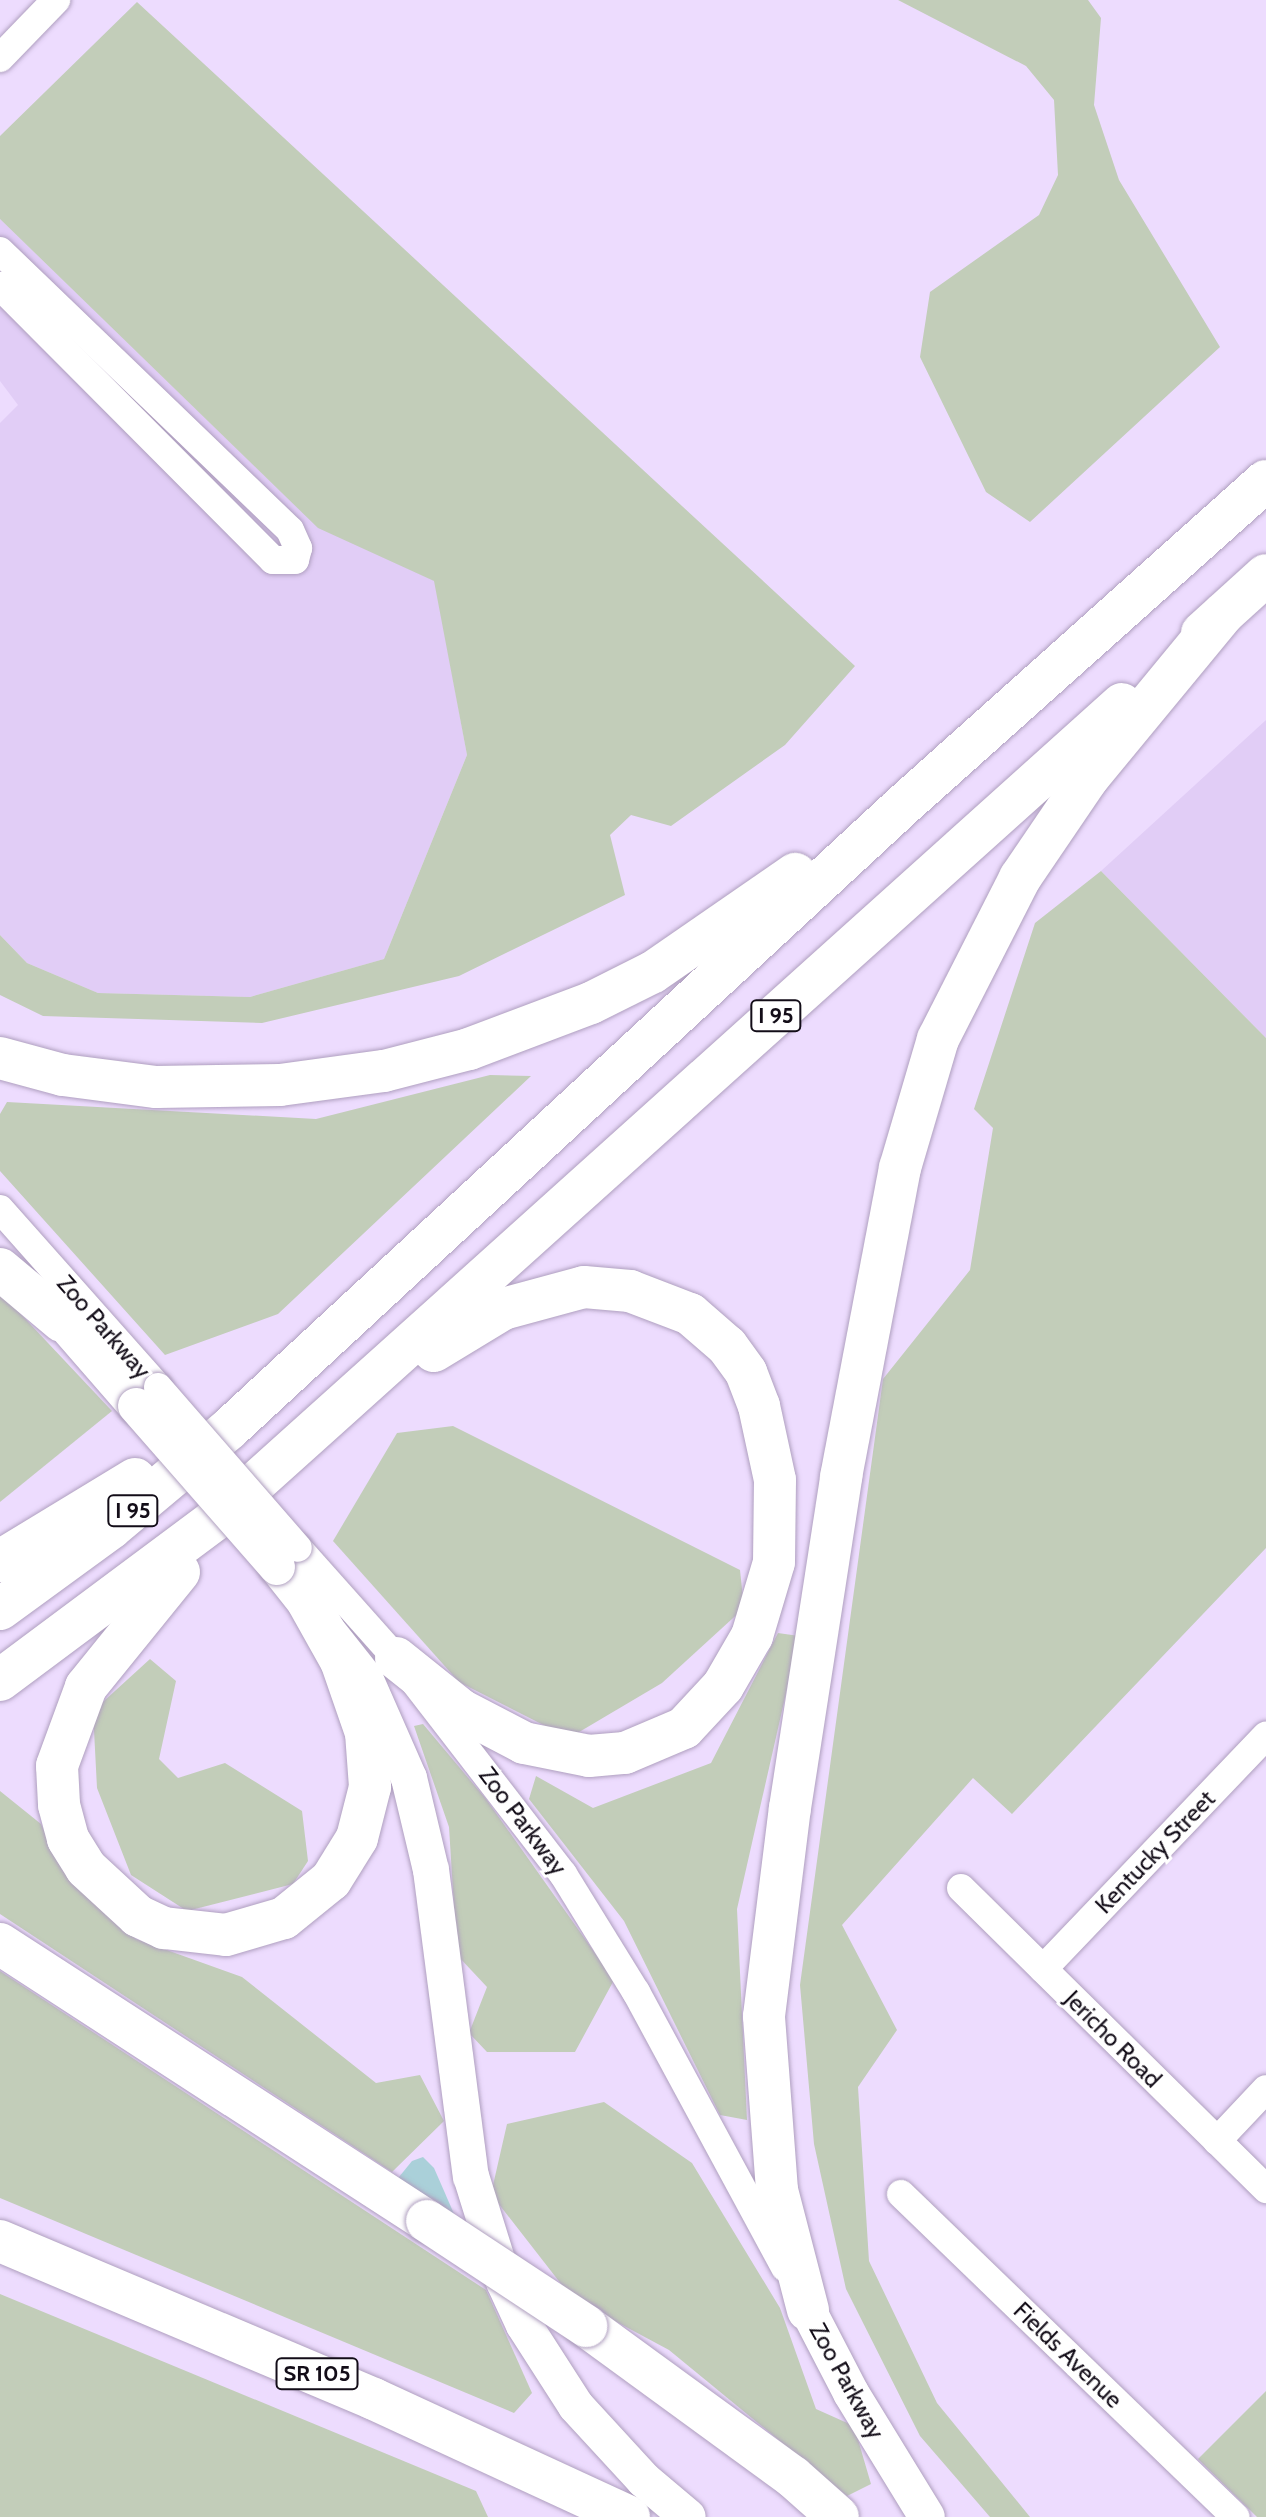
<!DOCTYPE html>
<style>
body{margin:0}
#map{position:relative;width:1266px;height:2517px;overflow:hidden;background:#eddcfe;font-family:Cabin,sans-serif}
div>[style]{position:absolute}
.built>*{inset:0;background:#e1cdf6}
.green>*{inset:0;background:#c2cdb9}
.water>*{inset:0;background:#aad0d9}
.roads{filter:drop-shadow(0 0 2px #af9fbf) drop-shadow(0 0 2px #af9fbf)}
.minor>*{height:28px;margin:-14px;padding:0 14px;transform-origin:14px;border-radius:14px;background:#fff}
.major>*{height:36px;margin:-18px;padding:0 18px;transform-origin:18px;border-radius:18px;background:#fff}
.highway>*{height:42px;margin:-21px;padding:0 21px;transform-origin:21px;border-radius:21px;background:#fff}
.bridges{filter:drop-shadow(0 0 2px #af9fbf) drop-shadow(0 0 2px #af9fbf)}
.minor-bridge>*{height:28px;margin:-14px;padding:0 14px;transform-origin:14px;border-radius:14px;background:#fff}
.major-bridge>*{height:36px;margin:-18px;padding:0 18px;transform-origin:18px;border-radius:18px;background:#fff}
.highway-bridge>*{height:42px;margin:-21px;padding:0 21px;transform-origin:21px;border-radius:21px;background:#fff}
span{translate:-50% -50%;white-space:nowrap;text-align:center;line-height:1.15;-webkit-text-stroke:6px #fff;paint-order:stroke}
.shield-label span{padding:2px 6px;background:#fff;border:2px solid;border-radius:6px;-webkit-text-stroke-width:0}
.shield-label{font-size:22px;color:#130d18;font-weight:700}
.street-label{font-size:24px;color:#130d18}
</style>
<div id="map">
<div class="built">
<i style="clip-path:polygon(0 219px,318px 527px,435px 581px,467px 755px,384px 959px,250px 997px,98px 993px,27px 963px,0 935px,0 423px,18px 405px,0 381px)"></i>
<i style="clip-path:polygon(1266px 720px,1266px 1038px,1101px 871px)"></i>
</div>
<div class="green">
<i style="clip-path:polygon(898px 0,1088px 0,1101px 18px,1094px 105px,1119px 180px,1220px 347px,1030px 522px,986px 492px,920px 357px,930px 292px,1039px 215px,1058px 175px,1054px 100px,1026px 66px)"></i>
<i style="clip-path:polygon(137px 2px,855px 666px,785px 745px,671px 826px,631px 815px,610px 835px,625px 895px,459px 976px,262px 1023px,43px 1016px,0 995px,0 935px,27px 963px,98px 993px,250px 997px,384px 959px,467px 755px,434px 581px,318px 528px,0 219px,0 136px)"></i>
<i style="clip-path:polygon(1101px 871px,1266px 1038px,1266px 1548px,1012px 1814px,973px 1778px,842px 1925px,897px 2030px,858px 2087px,869px 2261px,937px 2403px,1030px 2517px,990px 2517px,920px 2436px,846px 2289px,814px 2144px,800px 1985px,883px 1379px,970px 1270px,993px 1128px,974px 1109px,1035px 923px)"></i>
<i style="clip-path:polygon(490px 1075px,531px 1076px,278px 1314px,165px 1355px,0 1171px,0 1114px,7px 1102px,316px 1119px)"></i>
<i style="clip-path:polygon(0 1292px,112px 1411px,0 1502px)"></i>
<i style="clip-path:polygon(453px 1426px,740px 1570px,744px 1608px,662px 1683px,569px 1738px,459px 1682px,333px 1541px,397px 1433px)"></i>
<i style="clip-path:polygon(778px 1633px,799px 1636px,737px 1909px,747px 2120px,720px 2115px,624px 1921px,529px 1799px,536px 1776px,593px 1808px,711px 1763px)"></i>
<i style="clip-path:polygon(150px 1659px,176px 1681px,159px 1759px,178px 1778px,225px 1763px,302px 1811px,308px 1861px,293px 1884px,187px 1911px,131px 1875px,97px 1788px,93px 1711px)"></i>
<i style="clip-path:polygon(423px 1724px,486px 1799px,614px 1980px,575px 2052px,487px 2052px,469px 2033px,487px 1987px,457px 1955px,449px 1827px,414px 1726px)"></i>
<i style="clip-path:polygon(0 1791px,41px 1824px,59px 1863px,136px 1939px,242px 1977px,376px 2083px,420px 2075px,444px 2121px,392px 2172px,0 1914px)"></i>
<i style="clip-path:polygon(0 1971px,486px 2290px,532px 2393px,514px 2413px,0 2198px)"></i>
<i style="clip-path:polygon(604px 2102px,692px 2163px,780px 2308px,816px 2409px,854px 2426px,871px 2484px,847px 2496px,669px 2350px,572px 2298px,491px 2194px,507px 2124px)"></i>
<i style="clip-path:polygon(0 2294px,476px 2491px,488px 2517px,0 2517px)"></i>
<i style="clip-path:polygon(1266px 2391px,1266px 2517px,1257px 2517px,1198px 2459px)"></i>
</div>
<div class="water">
<i style="clip-path:polygon(423px 2157px,434px 2168px,458px 2223px,401px 2186px,399px 2177px,412px 2161px)"></i>
</div>
<div class="roads">
<div class="minor">
<i style="left:0;top:58px;width:81px;rotate:-46deg"></i>
<i style="left:0;top:251px;width:402px;rotate:43.9deg"></i>
<i style="left:290px;top:530px;width:20px;rotate:66deg"></i>
<i style="left:298px;top:548px;width:12px;rotate:104deg"></i>
<i style="left:295px;top:560px;width:22px;rotate:180deg"></i>
<i style="left:273px;top:560px;width:387px;rotate:-134.9deg"></i>
<i style="left:0;top:1209px;width:238px;rotate:48.4deg"></i>
<i style="left:298px;top:1548px;width:147px;rotate:48.3deg"></i>
<i style="left:396px;top:1658px;width:273px;rotate:52.3deg"></i>
<i style="left:563px;top:1874px;width:139px;rotate:58.3deg"></i>
<i style="left:636px;top:1992px;width:313px;rotate:61.6deg"></i>
<i style="left:961px;top:1888px;width:429px;rotate:44.6deg"></i>
<i style="left:1043px;top:1969px;width:323px;rotate:-46.3deg"></i>
<i style="left:1217px;top:2141px;width:71px;rotate:-46.7deg"></i>
<i style="left:901px;top:2194px;width:465px;rotate:44deg"></i>
</div>
<div class="major">
<i style="left:62px;top:1321px;width:113px;rotate:49deg"></i>
<i style="left:277px;top:1567px;width:142px;rotate:51.6deg"></i>
<i style="left:365px;top:1678px;width:109px;rotate:66.3deg"></i>
<i style="left:409px;top:1778px;width:95px;rotate:76.6deg"></i>
<i style="left:431px;top:1870px;width:309px;rotate:82.6deg"></i>
<i style="left:471px;top:2176px;width:111px;rotate:72.7deg"></i>
<i style="left:504px;top:2282px;width:47px;rotate:65.1deg"></i>
<i style="left:524px;top:2325px;width:96px;rotate:57.3deg"></i>
<i style="left:576px;top:2406px;width:100px;rotate:47.4deg"></i>
<i style="left:644px;top:2480px;width:57px;rotate:40.1deg"></i>
<i style="left:808px;top:2310px;width:93px;rotate:62.6deg"></i>
<i style="left:851px;top:2393px;width:145px;rotate:58.5deg"></i>
</div>
<div class="highway">
<i style="left:1202px;top:633px;width:86px;rotate:-42.2deg"></i>
<i style="left:0;top:1058px;width:65px;rotate:15.1deg"></i>
<i style="left:63px;top:1075px;width:94px;rotate:7.4deg"></i>
<i style="left:156px;top:1087px;width:124px;rotate:-0.9deg"></i>
<i style="left:280px;top:1085px;width:105px;rotate:-7.7deg"></i>
<i style="left:384px;top:1071px;width:88px;rotate:-14.5deg"></i>
<i style="left:469px;top:1049px;width:130px;rotate:-20.7deg"></i>
<i style="left:591px;top:1003px;width:69px;rotate:-26.6deg"></i>
<i style="left:653px;top:972px;width:173px;rotate:-34.6deg"></i>
<i style="left:0;top:1269px;width:81px;rotate:40deg"></i>
<i style="left:0;top:1561px;width:158px;rotate:-31.3deg"></i>
<i style="left:179px;top:1572px;width:148px;rotate:129deg"></i>
<i style="left:86px;top:1687px;width:84px;rotate:110.2deg"></i>
<i style="left:57px;top:1766px;width:39px;rotate:87deg"></i>
<i style="left:59px;top:1805px;width:35px;rotate:75deg"></i>
<i style="left:68px;top:1839px;width:34px;rotate:58deg"></i>
<i style="left:86px;top:1868px;width:71px;rotate:42.7deg"></i>
<i style="left:138px;top:1916px;width:29px;rotate:25deg"></i>
<i style="left:164px;top:1928px;width:62px;rotate:6.4deg"></i>
<i style="left:226px;top:1935px;width:60px;rotate:-16.3deg"></i>
<i style="left:284px;top:1918px;width:60px;rotate:-39deg"></i>
<i style="left:331px;top:1880px;width:49px;rotate:-58.2deg"></i>
<i style="left:357px;top:1838px;width:53px;rotate:-75.7deg"></i>
<i style="left:370px;top:1787px;width:54px;rotate:-94.2deg"></i>
<i style="left:366px;top:1733px;width:76px;rotate:-109.1deg"></i>
<i style="left:341px;top:1661px;width:68px;rotate:-119.2deg"></i>
<i style="left:0;top:1609px;width:137px;rotate:-36.1deg"></i>
<i style="left:111px;top:1528px;width:155px;rotate:-40deg"></i>
<i style="left:230px;top:1428px;width:914px;rotate:-42.78deg"></i>
<i style="left:901px;top:807px;width:489px;rotate:-41.8deg"></i>
<i style="left:396px;top:1658px;width:83px;rotate:38.7deg"></i>
<i style="left:461px;top:1710px;width:71px;rotate:27.6deg"></i>
<i style="left:524px;top:1743px;width:66px;rotate:11.3deg"></i>
<i style="left:589px;top:1756px;width:36px;rotate:-5deg"></i>
<i style="left:625px;top:1753px;width:64px;rotate:-23deg"></i>
<i style="left:684px;top:1728px;width:57px;rotate:-47.1deg"></i>
<i style="left:723px;top:1686px;width:58px;rotate:-59.9deg"></i>
<i style="left:752px;top:1636px;width:77px;rotate:-73.4deg"></i>
<i style="left:774px;top:1562px;width:82px;rotate:-89.3deg"></i>
<i style="left:775px;top:1480px;width:76px;rotate:-102.2deg"></i>
<i style="left:759px;top:1406px;width:36px;rotate:-111deg"></i>
<i style="left:746px;top:1372px;width:32px;rotate:-126deg"></i>
<i style="left:727px;top:1346px;width:49px;rotate:-139.1deg"></i>
<i style="left:690px;top:1314px;width:64px;rotate:-159deg"></i>
<i style="left:630px;top:1291px;width:46px;rotate:-175deg"></i>
<i style="left:584px;top:1287px;width:84px;rotate:164.8deg"></i>
<i style="left:503px;top:1309px;width:81px;rotate:148.7deg"></i>
<i style="left:0;top:1680px;width:266px;rotate:-36.7deg"></i>
<i style="left:213px;top:1521px;width:1222px;rotate:-41.95deg"></i>
<i style="left:0;top:1944px;width:509px;rotate:32.97deg"></i>
<i style="left:0;top:2241px;width:406px;rotate:22.9deg"></i>
<i style="left:374px;top:2399px;width:281px;rotate:24.8deg"></i>
<i style="left:808px;top:2310px;width:124px;rotate:-104.5deg"></i>
<i style="left:777px;top:2190px;width:174px;rotate:-94.3deg"></i>
<i style="left:764px;top:2016px;width:210px;rotate:-82.9deg"></i>
<i style="left:790px;top:1808px;width:335px;rotate:-81.2deg"></i>
<i style="left:841px;top:1477px;width:315px;rotate:-79.2deg"></i>
<i style="left:900px;top:1168px;width:134px;rotate:-73.6deg"></i>
<i style="left:938px;top:1039px;width:181px;rotate:-63deg"></i>
<i style="left:1020px;top:878px;width:121px;rotate:-55.8deg"></i>
<i style="left:1088px;top:778px;width:212px;rotate:-50.5deg"></i>
<i style="left:586px;top:2326px;width:256px;rotate:36.1deg"></i>
<i style="left:793px;top:2477px;width:60px;rotate:41.6deg"></i>
</div>
</div>
<div class="bridges">
<div class="minor-bridge">
<i style="left:158px;top:1387px;width:213px;rotate:49deg"></i>
</div>
<div class="major-bridge">
<i style="left:136px;top:1406px;width:214px;rotate:48.8deg"></i>
</div>
<div class="highway-bridge">
<i style="left:427px;top:2221px;width:191px;rotate:33.4deg"></i>
</div>
</div>
<div class="shield-label">
<span style="left:776px;top:1016px">I 95</span>
<span style="left:133px;top:1511px">I 95</span>
<span style="left:317px;top:2374px">SR 105</span>
</div>
<div class="street-label">
<span style="left:104px;top:1327px;rotate:49deg">Zoo Parkway</span>
<span style="left:523px;top:1821px;rotate:53deg">Zoo Parkway</span>
<span style="left:1155px;top:1852px;rotate:-46deg">Kentucky Street</span>
<span style="left:1113px;top:2039px;rotate:45deg">Jericho Road</span>
<span style="left:1068px;top:2355px;rotate:44deg">Fields Avenue</span>
<span style="left:847px;top:2381px;rotate:61deg">Zoo Parkway</span>
</div>
</div>
